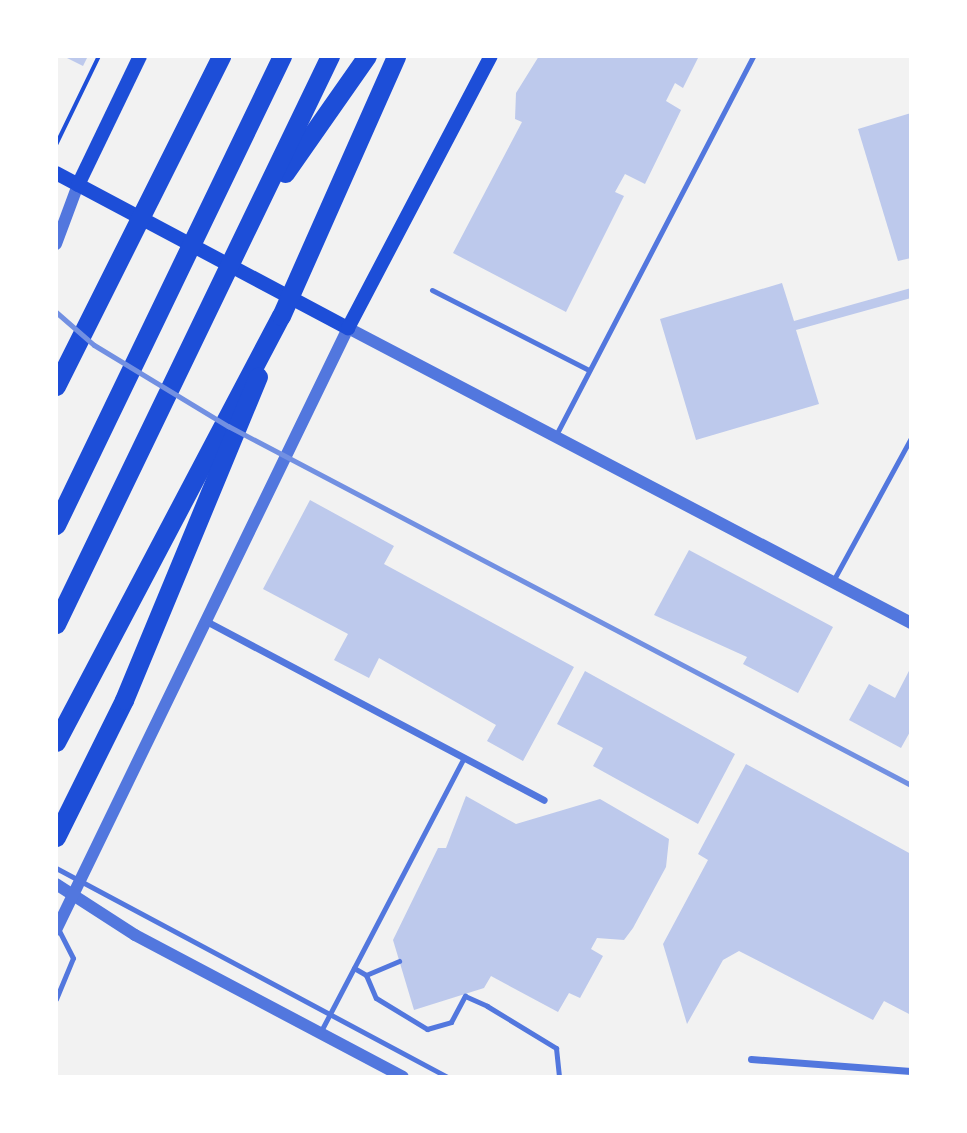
<!DOCTYPE html>
<style>
body{margin:0}
#map{position:relative;width:967px;height:1133px;overflow:hidden;background:#f2f2f2;font-family:"Public Sans",sans-serif}
div>[style]{position:absolute}
.building>*{inset:0;background:#bdc9ec}
.path>*{height:3.5px;margin:-1.75px;padding:0 1.75px;transform-origin:1.75px;border-radius:1.75px;background:#1d4ed8}
.service>*{height:5px;margin:-2.5px;padding:0 2.5px;transform-origin:2.5px;border-radius:2.5px;background:#5277de}
.minor>*{height:7px;margin:-3.5px;padding:0 3.5px;transform-origin:3.5px;border-radius:3.5px;background:#5277de}
.tertiary>*{height:12px;margin:-6px;padding:0 6px;transform-origin:6px;border-radius:6px;background:#5277de}
.secondary>*{height:14px;margin:-7px;padding:0 7px;transform-origin:7px;border-radius:7px;background:#1d4ed8}
.motorway>*{height:19px;margin:-9.5px;padding:0 9.5px;transform-origin:9.5px;border-radius:9.5px;background:#1d4ed8}
.rail>*{height:5px;margin:-2.5px;padding:0 2.5px;transform-origin:2.5px;border-radius:2.5px;background:#7290e2}
span{translate:-50% -50%;white-space:nowrap;text-align:center;line-height:1.15;-webkit-text-stroke:5px #fff;paint-order:stroke}
.frame{position:absolute;inset:0;border:58px solid #fff;pointer-events:none}
</style>
<div id="map">
<div class="building">
<i style="clip-path:polygon(63px 56px,88px 56px,83px 66px)"></i>
<i style="clip-path:polygon(539px 56px,699px 56px,683px 88px,675px 83px,666px 101px,681px 110px,645px 184px,625px 174px,615px 192px,624px 196px,566px 312px,453px 253px,522px 122px,515px 119px,516px 93px)"></i>
<i style="clip-path:polygon(911px 113px,911px 258px,898px 261px,858px 129px)"></i>
<i style="clip-path:polygon(782px 283px,794px 321px,911px 288px,911px 298px,796px 330px,819px 404px,696px 440px,660px 319px)"></i>
<i style="clip-path:polygon(310px 500px,394px 546px,384px 564px,574px 667px,523px 761px,487px 741px,496px 725px,379px 658px,369px 678px,334px 660px,348px 634px,263px 589px)"></i>
<i style="clip-path:polygon(689px 550px,833px 627px,798px 693px,743px 664px,747px 657px,654px 615px)"></i>
<i style="clip-path:polygon(911px 667px,911px 730px,901px 748px,849px 720px,869px 684px,895px 698px)"></i>
<i style="clip-path:polygon(585px 671px,735px 754px,698px 824px,593px 766px,603px 748px,557px 724px)"></i>
<i style="clip-path:polygon(746px 764px,911px 854px,911px 1015px,884px 1001px,873px 1020px,739px 951px,723px 960px,687px 1024px,663px 944px,708px 860px,698px 854px)"></i>
<i style="clip-path:polygon(466px 796px,516px 824px,600px 799px,669px 839px,666px 867px,633px 928px,624px 940px,597px 938px,591px 949px,603px 956px,580px 998px,569px 993px,558px 1012px,491px 976px,484px 988px,414px 1010px,393px 940px,438px 848px,446px 848px)"></i>
</div>
<div class="path">
<i style="left:56px;top:145px;width:99px;rotate:-64.2deg"></i>
</div>
<div class="service">
<i style="left:432px;top:290px;width:176px;rotate:27deg"></i>
<i style="left:557px;top:433px;width:425px;rotate:-62.5deg"></i>
<i style="left:833px;top:581px;width:163px;rotate:-61.4deg"></i>
<i style="left:56px;top:868px;width:443px;rotate:28.1deg"></i>
<i style="left:354px;top:968px;width:14px;rotate:30deg"></i>
<i style="left:366px;top:975px;width:25px;rotate:67deg"></i>
<i style="left:376px;top:998px;width:60px;rotate:31.3deg"></i>
<i style="left:427px;top:1029px;width:25px;rotate:-16deg"></i>
<i style="left:451px;top:1022px;width:30px;rotate:-62deg"></i>
<i style="left:465px;top:996px;width:24px;rotate:24deg"></i>
<i style="left:487px;top:1006px;width:81px;rotate:31.3deg"></i>
<i style="left:556px;top:1048px;width:29px;rotate:84deg"></i>
<i style="left:366px;top:975px;width:36px;rotate:-23deg"></i>
<i style="left:56px;top:999px;width:44px;rotate:-67.5deg"></i>
<i style="left:73px;top:958px;width:35px;rotate:-117deg"></i>
<i style="left:321px;top:1031px;width:308px;rotate:-62.4deg"></i>
</div>
<div class="minor">
<i style="left:206px;top:621px;width:382px;rotate:27.9deg"></i>
<i style="left:751px;top:1059px;width:160px;rotate:4.3deg"></i>
</div>
<div class="tertiary">
<i style="left:56px;top:244px;width:63px;rotate:-69.6deg"></i>
<i style="left:56px;top:884px;width:94px;rotate:32.8deg"></i>
<i style="left:135px;top:935px;width:303px;rotate:27.9deg"></i>
<i style="left:56px;top:930px;width:669px;rotate:-64.12deg"></i>
<i style="left:348px;top:328px;width:636px;rotate:27.65deg"></i>
</div>
<div class="secondary">
<i style="left:56px;top:173px;width:331px;rotate:28deg"></i>
<i style="left:348px;top:328px;width:307px;rotate:-62.3deg"></i>
<i style="left:78px;top:185px;width:143px;rotate:-64.3deg"></i>
</div>
<div class="motorway">
<i style="left:285px;top:173px;width:143px;rotate:-55deg"></i>
<i style="left:56px;top:386px;width:369px;rotate:-63.4deg"></i>
<i style="left:56px;top:525px;width:521px;rotate:-64.27deg"></i>
<i style="left:56px;top:624px;width:631px;rotate:-64.25deg"></i>
<i style="left:56px;top:742px;width:482px;rotate:-62.2deg"></i>
<i style="left:281px;top:316px;width:284px;rotate:-66.1deg"></i>
<i style="left:56px;top:837px;width:153px;rotate:-63.6deg"></i>
<i style="left:124px;top:700px;width:350px;rotate:-67.5deg"></i>
</div>
<div class="rail">
<i style="left:56px;top:312px;width:50px;rotate:41deg"></i>
<i style="left:94px;top:345px;width:157px;rotate:31.2deg"></i>
<i style="left:228px;top:426px;width:772px;rotate:27.73deg"></i>
</div>
<div class="frame"></div>
</div>
